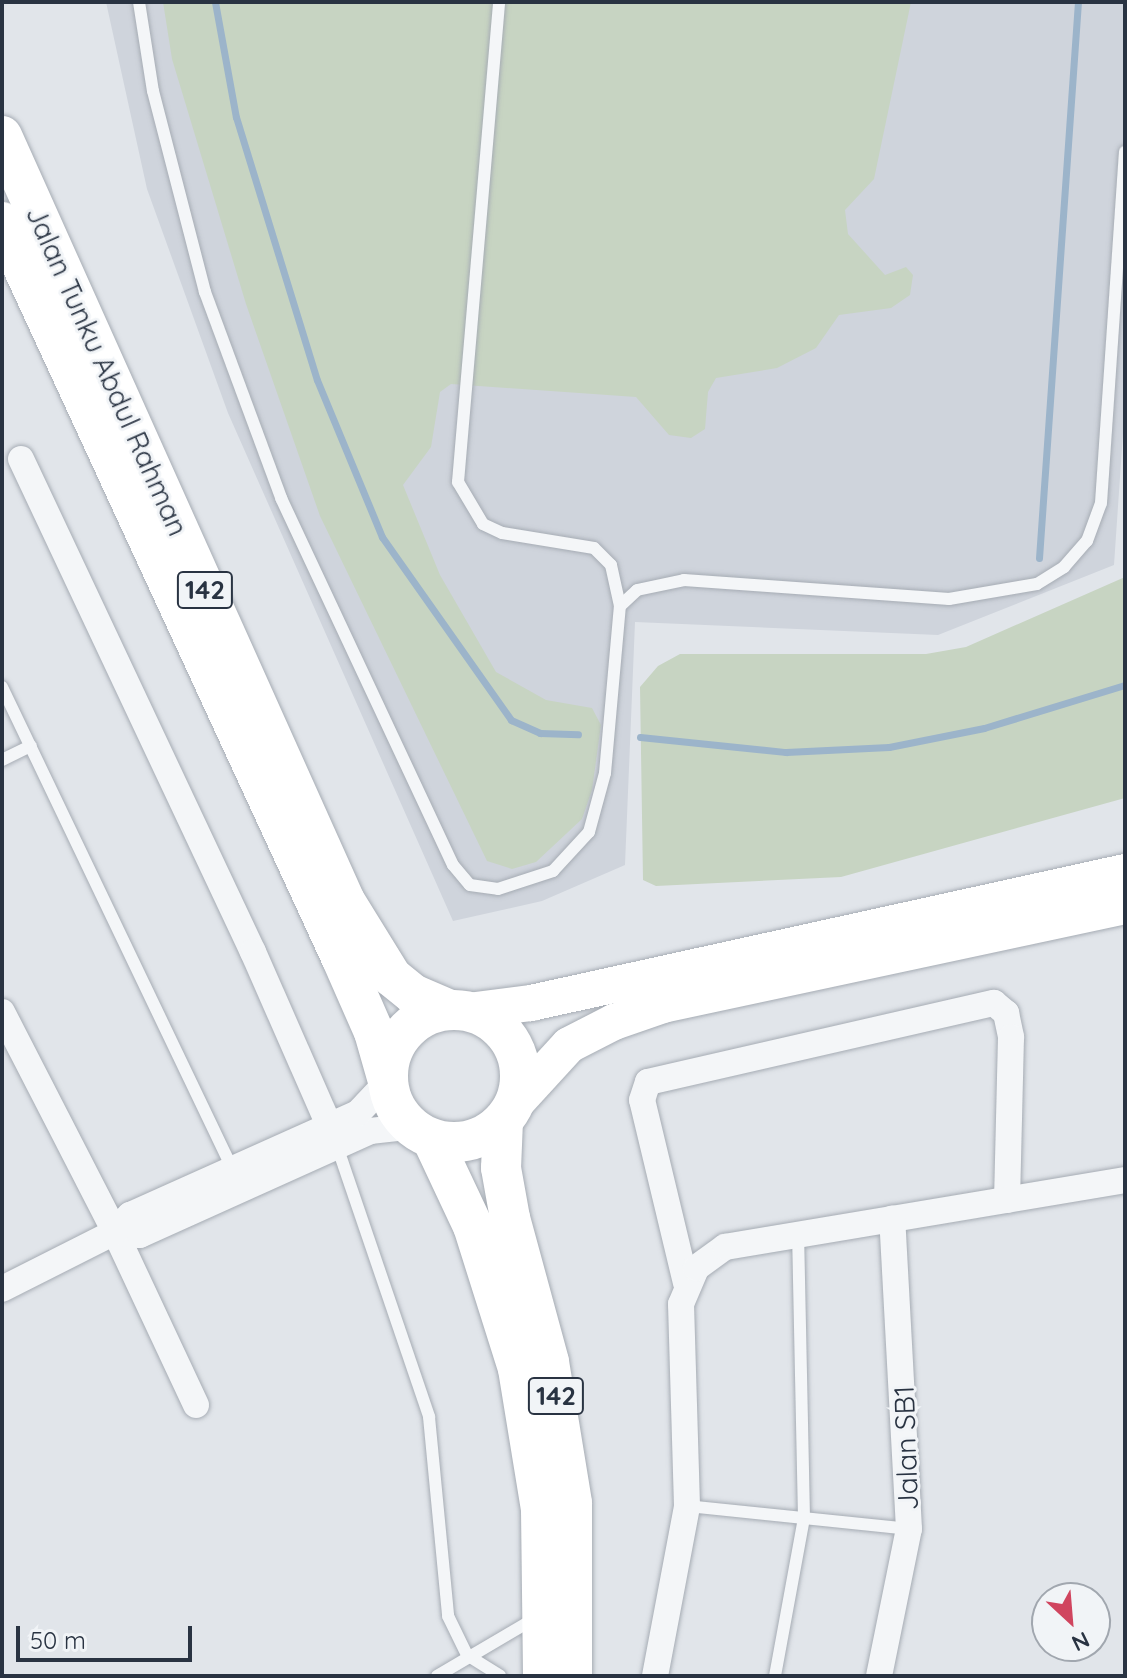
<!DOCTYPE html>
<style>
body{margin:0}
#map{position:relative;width:1127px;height:1678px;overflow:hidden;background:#e1e5ea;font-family:Quicksand,sans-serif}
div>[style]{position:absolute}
.built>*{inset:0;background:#cfd4dc}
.green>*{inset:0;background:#c7d4c2}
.stream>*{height:7px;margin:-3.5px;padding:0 3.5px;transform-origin:3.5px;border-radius:3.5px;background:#9cb4ca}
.roads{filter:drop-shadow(0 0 2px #a6acb4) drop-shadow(0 0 2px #a6acb4)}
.service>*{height:12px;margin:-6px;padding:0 6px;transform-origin:6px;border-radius:6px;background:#f4f6f8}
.minor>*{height:26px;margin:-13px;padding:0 13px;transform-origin:13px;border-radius:13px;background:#f4f6f8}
.secondary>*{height:36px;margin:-18px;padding:0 18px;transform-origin:18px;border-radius:18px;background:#fff}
.primary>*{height:40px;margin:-20px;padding:0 20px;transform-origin:20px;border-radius:20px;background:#fff}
.primary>.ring{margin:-20px;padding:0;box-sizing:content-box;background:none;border:40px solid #fff;border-radius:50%}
span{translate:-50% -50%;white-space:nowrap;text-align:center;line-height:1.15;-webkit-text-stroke:6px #f1f4f7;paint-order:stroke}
.shield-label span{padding:2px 6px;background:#f1f4f7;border:2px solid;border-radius:6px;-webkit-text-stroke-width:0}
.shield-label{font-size:26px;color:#293342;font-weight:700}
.street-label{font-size:28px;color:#293342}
.frame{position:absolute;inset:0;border:4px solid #293342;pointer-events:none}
.north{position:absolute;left:1031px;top:1582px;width:80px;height:80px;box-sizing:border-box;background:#f1f4f7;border:2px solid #a1a7af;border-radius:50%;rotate:154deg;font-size:22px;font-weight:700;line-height:32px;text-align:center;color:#293342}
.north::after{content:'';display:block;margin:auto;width:28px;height:36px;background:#d0455f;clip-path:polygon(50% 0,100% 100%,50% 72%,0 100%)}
.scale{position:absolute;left:16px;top:1626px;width:176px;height:36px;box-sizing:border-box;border:4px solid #293342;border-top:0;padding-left:10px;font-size:24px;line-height:28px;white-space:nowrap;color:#293342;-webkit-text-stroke:6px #f1f4f7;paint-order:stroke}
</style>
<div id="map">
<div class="built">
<i style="clip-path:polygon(106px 2px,1125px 2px,1125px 404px,1114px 565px,938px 635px,635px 622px,625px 865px,542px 901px,453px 921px,228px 413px,147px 189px)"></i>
</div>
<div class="green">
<i style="clip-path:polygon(163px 2px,911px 2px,874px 179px,845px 210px,848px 234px,885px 275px,906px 267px,913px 275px,910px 295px,891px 308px,839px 315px,816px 348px,777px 368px,716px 378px,708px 392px,705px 429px,691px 438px,669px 435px,636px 397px,451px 384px,440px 392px,431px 447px,403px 485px,440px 575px,496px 672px,546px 700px,592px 708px,601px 725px,592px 790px,582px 819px,536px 862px,512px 869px,487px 861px,320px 516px,246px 304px,172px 59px)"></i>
<i style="clip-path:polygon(1125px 577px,1125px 798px,841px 877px,656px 886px,643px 880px,640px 687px,658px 666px,680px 654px,926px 654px,966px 647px)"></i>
</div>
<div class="stream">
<i style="left:215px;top:2px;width:117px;rotate:79.7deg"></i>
<i style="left:236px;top:117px;width:275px;rotate:72.9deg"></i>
<i style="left:317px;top:380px;width:170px;rotate:67.5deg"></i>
<i style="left:382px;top:537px;width:224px;rotate:54.8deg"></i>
<i style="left:511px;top:720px;width:32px;rotate:24deg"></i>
<i style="left:540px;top:733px;width:38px;rotate:2deg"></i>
<i style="left:1039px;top:558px;width:557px;rotate:-85.99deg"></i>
<i style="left:640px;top:737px;width:147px;rotate:5.9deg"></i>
<i style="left:786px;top:752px;width:103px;rotate:-2.8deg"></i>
<i style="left:889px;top:747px;width:97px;rotate:-11.3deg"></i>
<i style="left:984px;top:728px;width:147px;rotate:-17deg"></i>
</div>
<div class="roads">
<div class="service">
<i style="left:139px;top:2px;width:90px;rotate:81.1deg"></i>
<i style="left:153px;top:91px;width:208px;rotate:75.5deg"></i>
<i style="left:205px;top:292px;width:220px;rotate:69.7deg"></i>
<i style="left:281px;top:498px;width:405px;rotate:64.9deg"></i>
<i style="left:453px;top:865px;width:26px;rotate:50deg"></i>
<i style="left:470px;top:885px;width:28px;rotate:8deg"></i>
<i style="left:498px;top:889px;width:58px;rotate:-18.1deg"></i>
<i style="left:553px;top:871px;width:53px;rotate:-47.3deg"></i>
<i style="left:589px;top:832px;width:61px;rotate:-74.8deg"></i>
<i style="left:605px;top:773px;width:168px;rotate:-84.9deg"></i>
<i style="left:620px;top:606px;width:42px;rotate:-102.4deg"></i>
<i style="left:611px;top:565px;width:24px;rotate:-135deg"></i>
<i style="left:594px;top:548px;width:93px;rotate:-170.7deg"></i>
<i style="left:502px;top:533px;width:21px;rotate:-155deg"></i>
<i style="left:483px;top:524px;width:49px;rotate:-120.8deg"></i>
<i style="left:458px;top:482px;width:482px;rotate:-85.1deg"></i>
<i style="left:620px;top:606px;width:23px;rotate:-43deg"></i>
<i style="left:637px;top:590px;width:48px;rotate:-12deg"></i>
<i style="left:684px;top:580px;width:266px;rotate:4.1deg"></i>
<i style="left:949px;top:599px;width:89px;rotate:-9.7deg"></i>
<i style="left:1037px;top:584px;width:32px;rotate:-32deg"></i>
<i style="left:1064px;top:567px;width:35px;rotate:-49deg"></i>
<i style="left:1087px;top:541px;width:40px;rotate:-69.8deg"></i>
<i style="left:1101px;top:503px;width:352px;rotate:-86.1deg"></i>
<i style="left:2px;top:687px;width:533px;rotate:64.44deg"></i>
<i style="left:2px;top:760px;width:32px;rotate:-26deg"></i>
<i style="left:337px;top:1146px;width:286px;rotate:71.2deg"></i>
<i style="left:429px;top:1417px;width:200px;rotate:84.5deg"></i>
<i style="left:448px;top:1616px;width:43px;rotate:64deg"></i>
<i style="left:467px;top:1655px;width:39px;rotate:32deg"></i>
<i style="left:687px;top:1506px;width:223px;rotate:5.9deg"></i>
<i style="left:437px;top:1676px;width:116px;rotate:-30.5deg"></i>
<i style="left:775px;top:1676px;width:161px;rotate:-79.6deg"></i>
<i style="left:804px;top:1518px;width:285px;rotate:-91.2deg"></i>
</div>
<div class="minor">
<i style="left:21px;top:459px;width:545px;rotate:64.8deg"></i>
<i style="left:253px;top:952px;width:189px;rotate:66.3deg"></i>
<i style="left:2px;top:1012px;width:247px;rotate:62.8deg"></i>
<i style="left:115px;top:1232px;width:191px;rotate:64.9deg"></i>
<i style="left:115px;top:1232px;width:25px;rotate:7deg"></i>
<i style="left:140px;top:1235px;width:252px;rotate:-24.3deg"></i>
<i style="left:370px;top:1131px;width:45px;rotate:-6.3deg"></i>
<i style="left:686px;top:1283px;width:188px;rotate:-103.5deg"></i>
<i style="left:642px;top:1100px;width:19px;rotate:-72deg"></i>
<i style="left:648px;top:1082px;width:355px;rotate:-12.9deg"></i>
<i style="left:994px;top:1003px;width:16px;rotate:40deg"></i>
<i style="left:1006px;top:1013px;width:25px;rotate:78deg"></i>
<i style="left:1011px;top:1037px;width:163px;rotate:91.4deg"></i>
<i style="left:2px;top:1289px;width:127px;rotate:-26.8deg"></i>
<i style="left:115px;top:1232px;width:23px;rotate:-49deg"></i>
<i style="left:130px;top:1215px;width:250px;rotate:-24.1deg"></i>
<i style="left:358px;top:1113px;width:44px;rotate:-46.8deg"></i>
<i style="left:655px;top:1676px;width:173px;rotate:-79.3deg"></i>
<i style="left:687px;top:1506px;width:202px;rotate:-91.7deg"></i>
<i style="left:681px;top:1304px;width:39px;rotate:-67deg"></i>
<i style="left:696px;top:1268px;width:36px;rotate:-36deg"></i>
<i style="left:725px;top:1247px;width:406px;rotate:-9.5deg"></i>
<i style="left:879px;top:1676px;width:150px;rotate:-78.5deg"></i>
<i style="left:909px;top:1529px;width:311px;rotate:-93.1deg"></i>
</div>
<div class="secondary">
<i style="left:468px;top:1011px;width:64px;rotate:-7.2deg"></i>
<i style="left:531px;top:1003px;width:608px;rotate:-12.44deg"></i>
<i style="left:514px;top:1105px;width:81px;rotate:-47.5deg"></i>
<i style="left:569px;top:1045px;width:51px;rotate:-27.1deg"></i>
<i style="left:614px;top:1022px;width:52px;rotate:-19.1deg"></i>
<i style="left:663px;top:1005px;width:472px;rotate:-12.1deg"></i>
</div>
<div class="primary">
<i style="left:2px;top:136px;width:838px;rotate:65.85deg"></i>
<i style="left:345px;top:901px;width:89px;rotate:58.3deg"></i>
<i style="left:392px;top:977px;width:27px;rotate:39deg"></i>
<i style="left:413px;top:994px;width:40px;rotate:23.4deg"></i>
<i style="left:2px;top:222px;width:809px;rotate:65.24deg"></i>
<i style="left:341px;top:957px;width:82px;rotate:66.3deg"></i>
<i style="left:374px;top:1032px;width:51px;rotate:74.1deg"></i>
<i class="ring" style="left:388px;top:1010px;width:92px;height:92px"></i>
<i style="left:503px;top:1121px;width:47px;rotate:92.4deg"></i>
<i style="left:501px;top:1168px;width:51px;rotate:79.8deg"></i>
<i style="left:510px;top:1218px;width:149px;rotate:74.8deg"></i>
<i style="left:549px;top:1362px;width:143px;rotate:80.7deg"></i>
<i style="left:572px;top:1503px;width:173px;rotate:90deg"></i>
<i style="left:432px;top:1139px;width:96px;rotate:64.8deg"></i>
<i style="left:473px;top:1226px;width:150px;rotate:72.5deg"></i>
<i style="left:518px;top:1369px;width:143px;rotate:80.7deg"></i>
<i style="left:541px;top:1510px;width:166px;rotate:89.3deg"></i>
</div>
</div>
<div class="shield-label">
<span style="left:205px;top:590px">142</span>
<span style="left:556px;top:1396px">142</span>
</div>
<div class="street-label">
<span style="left:107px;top:371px;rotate:66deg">Jalan Tunku Abdul Rahman</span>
<span style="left:906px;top:1448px;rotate:-92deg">Jalan SB1</span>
</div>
<div class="frame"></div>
<div class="north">N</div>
<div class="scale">50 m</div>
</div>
